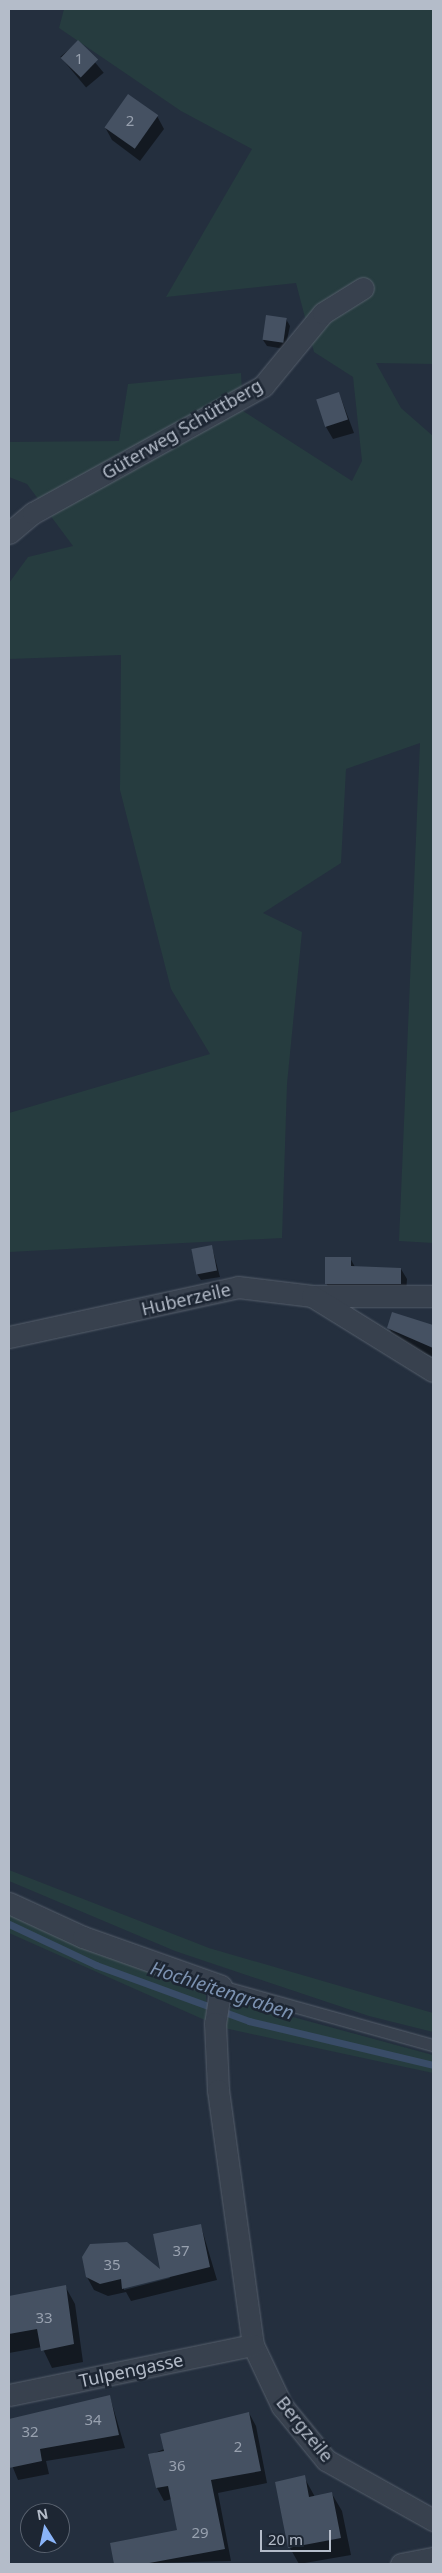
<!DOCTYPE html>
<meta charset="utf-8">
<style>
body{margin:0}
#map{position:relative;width:442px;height:2573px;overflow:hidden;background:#242f3e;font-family:"Noto Sans",sans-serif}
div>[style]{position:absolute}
.green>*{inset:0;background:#263c3f}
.shadow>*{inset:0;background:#0007;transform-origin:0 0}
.stream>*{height:7px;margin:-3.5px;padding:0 3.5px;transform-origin:3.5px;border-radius:3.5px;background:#394c67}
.building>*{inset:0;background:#455162;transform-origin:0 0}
.roads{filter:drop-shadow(0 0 1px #565f6c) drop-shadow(0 0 1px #565f6c)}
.service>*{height:11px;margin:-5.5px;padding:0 5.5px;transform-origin:5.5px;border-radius:5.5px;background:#38414e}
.minor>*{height:21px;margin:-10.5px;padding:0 10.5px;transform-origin:10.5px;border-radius:10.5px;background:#38414e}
span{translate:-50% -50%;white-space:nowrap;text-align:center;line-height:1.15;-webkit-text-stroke:5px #1d2633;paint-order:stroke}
.number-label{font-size:15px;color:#98a1af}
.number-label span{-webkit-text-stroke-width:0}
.street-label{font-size:18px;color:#b4bcc9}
.water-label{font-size:19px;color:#7c92b1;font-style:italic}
.frame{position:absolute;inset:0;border:10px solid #b4bcc9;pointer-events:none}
.north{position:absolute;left:20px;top:2503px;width:50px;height:50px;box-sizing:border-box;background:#1d2633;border:1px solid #59626f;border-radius:50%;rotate:350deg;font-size:14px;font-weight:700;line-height:20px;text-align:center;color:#b4bcc9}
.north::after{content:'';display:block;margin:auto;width:18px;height:22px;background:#8ab4f8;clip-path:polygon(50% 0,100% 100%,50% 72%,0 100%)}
.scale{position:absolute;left:260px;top:2530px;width:71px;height:22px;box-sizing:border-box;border:2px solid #b4bcc9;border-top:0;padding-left:6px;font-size:15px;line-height:18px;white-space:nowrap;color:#b4bcc9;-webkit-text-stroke:4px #1d2633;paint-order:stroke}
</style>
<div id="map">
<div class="green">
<i style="clip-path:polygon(64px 9px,433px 9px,433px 364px,376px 363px,401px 408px,433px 436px,433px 1243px,399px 1241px,420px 743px,346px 769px,341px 863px,263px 913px,302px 932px,287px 1084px,282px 1238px,9px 1252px,9px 1113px,210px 1054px,171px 989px,120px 790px,121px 655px,9px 659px,9px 583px,28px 557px,73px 546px,27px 484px,9px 477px,9px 442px,119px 441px,128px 384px,241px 373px,243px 411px,352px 481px,362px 461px,353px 377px,314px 352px,296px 283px,166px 297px,252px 149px,181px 111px,59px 28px)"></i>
<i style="clip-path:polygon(9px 1870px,209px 1948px,433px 2013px,433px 2032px,369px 2016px,175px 1951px,9px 1881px)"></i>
<i style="clip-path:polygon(9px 1915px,201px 1990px,206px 1995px,207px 2021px,9px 1933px)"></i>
<i style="clip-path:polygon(234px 2001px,433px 2055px,433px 2073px,224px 2028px)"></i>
</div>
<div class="shadow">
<i style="left:78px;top:42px;width:40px;height:23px;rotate:50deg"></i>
<i style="clip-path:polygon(157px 116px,164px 129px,140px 161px,112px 140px,105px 127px)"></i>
<i style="clip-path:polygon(286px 319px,290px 326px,285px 349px,267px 346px,263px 340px)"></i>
<i style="clip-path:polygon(339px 393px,354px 433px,333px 439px,326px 427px)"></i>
<i style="clip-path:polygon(212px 1247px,220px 1277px,201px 1280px,197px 1274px)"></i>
<i style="clip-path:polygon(350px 1258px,355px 1267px,401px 1269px,407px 1279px,406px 1293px,332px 1293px,326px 1283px)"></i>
<i style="clip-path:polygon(393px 1314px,433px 1326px,433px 1357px,396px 1341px,389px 1328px)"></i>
<i style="clip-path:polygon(evenodd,201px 2226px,217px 2280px,131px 2301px,126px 2292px,108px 2296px,94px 2290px,87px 2277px,162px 2272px,201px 2226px,169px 2276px,170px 2278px,124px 2290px,124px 2287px,169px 2276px)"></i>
<i style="clip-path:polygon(65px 2286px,75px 2304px,83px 2362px,52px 2368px,42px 2347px,9px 2353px,9px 2298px)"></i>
<i style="clip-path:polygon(110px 2397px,125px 2448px,46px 2461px,49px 2474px,18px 2480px,9px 2458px,9px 2420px)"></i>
<i style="clip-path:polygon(249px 2413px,256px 2426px,267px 2483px,218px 2493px,231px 2561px,115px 2564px,111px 2544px,179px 2531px,172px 2499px,164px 2501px,157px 2488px,150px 2455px)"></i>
<i style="clip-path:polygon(304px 2477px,315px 2497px,332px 2494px,342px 2511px,351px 2555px,299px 2564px,290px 2548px)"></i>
</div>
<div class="stream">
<i style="left:9px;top:1924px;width:96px;rotate:25.2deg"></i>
<i style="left:96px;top:1965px;width:163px;rotate:20.1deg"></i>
<i style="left:249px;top:2021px;width:189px;rotate:13.4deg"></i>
</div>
<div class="building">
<i style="left:78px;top:40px;width:28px;height:25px;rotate:44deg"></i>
<i style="left:128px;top:94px;width:37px;height:41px;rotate:35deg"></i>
<i style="left:266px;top:315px;width:21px;height:25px;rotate:8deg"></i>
<i style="left:339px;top:392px;width:29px;height:24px;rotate:72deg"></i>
<i style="left:212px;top:1245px;width:26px;height:21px;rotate:79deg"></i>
<i style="clip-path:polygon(325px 1257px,351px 1257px,351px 1266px,401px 1268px,401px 1284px,325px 1284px)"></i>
<i style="clip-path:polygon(392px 1312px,433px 1325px,433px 1348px,387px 1328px)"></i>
<i style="clip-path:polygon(201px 2224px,210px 2267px,122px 2289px,121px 2279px,100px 2284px,86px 2277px,82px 2257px,90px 2244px,127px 2242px,160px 2269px,153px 2234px)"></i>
<i style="clip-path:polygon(66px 2285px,74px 2344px,41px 2351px,37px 2329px,9px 2334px,9px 2296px)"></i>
<i style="clip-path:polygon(110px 2395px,119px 2435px,40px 2449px,42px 2461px,9px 2468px,9px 2419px)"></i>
<i style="clip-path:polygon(249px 2412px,261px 2471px,211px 2480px,225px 2549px,144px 2564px,114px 2564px,110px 2543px,177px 2530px,168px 2486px,156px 2488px,148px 2454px,164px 2451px,160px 2434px)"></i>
<i style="clip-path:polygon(305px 2475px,309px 2497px,332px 2492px,341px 2538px,288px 2548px,275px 2482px)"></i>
</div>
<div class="roads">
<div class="service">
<i style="left:221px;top:1986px;width:220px;rotate:15.6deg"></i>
</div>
<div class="minor">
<i style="left:9px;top:533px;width:31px;rotate:-40deg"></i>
<i style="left:33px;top:513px;width:263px;rotate:-28.9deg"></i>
<i style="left:263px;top:386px;width:94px;rotate:-50.6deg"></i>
<i style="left:323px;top:313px;width:47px;rotate:-32deg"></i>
<i style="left:312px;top:1296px;width:121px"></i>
<i style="left:9px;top:1337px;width:234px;rotate:-12.3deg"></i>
<i style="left:238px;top:1287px;width:75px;rotate:6.9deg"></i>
<i style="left:312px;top:1296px;width:142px;rotate:31.8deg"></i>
<i style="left:9px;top:1903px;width:81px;rotate:24.7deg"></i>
<i style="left:83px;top:1937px;width:146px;rotate:19.5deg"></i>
<i style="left:221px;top:1986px;width:37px;rotate:99deg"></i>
<i style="left:215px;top:2023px;width:67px;rotate:87.4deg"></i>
<i style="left:218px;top:2090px;width:257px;rotate:82.2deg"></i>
<i style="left:253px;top:2345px;width:68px;rotate:64.6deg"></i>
<i style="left:282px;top:2406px;width:70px;rotate:50.8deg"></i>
<i style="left:326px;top:2460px;width:123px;rotate:29.3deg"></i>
<i style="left:9px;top:2395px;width:249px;rotate:-11.6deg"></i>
<i style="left:401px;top:2564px;width:33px;rotate:-11deg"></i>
</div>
</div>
<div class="number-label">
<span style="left:79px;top:59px">1</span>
<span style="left:130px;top:121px">2</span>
<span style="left:181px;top:2251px">37</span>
<span style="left:112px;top:2265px">35</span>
<span style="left:44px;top:2318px">33</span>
<span style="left:93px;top:2420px">34</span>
<span style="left:30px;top:2432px">32</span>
<span style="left:238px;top:2447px">2</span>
<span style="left:177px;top:2466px">36</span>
<span style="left:200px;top:2533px">29</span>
</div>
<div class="street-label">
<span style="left:182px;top:429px;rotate:-30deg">Güterweg Schüttberg</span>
<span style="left:186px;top:1299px;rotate:-13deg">Huberzeile</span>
<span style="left:131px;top:2370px;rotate:-12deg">Tulpengasse</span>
<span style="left:305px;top:2429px;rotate:51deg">Bergzeile</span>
</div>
<div class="water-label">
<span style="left:222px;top:1991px;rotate:18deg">Hochleitengraben</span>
</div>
<div class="frame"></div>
<div class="north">N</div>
<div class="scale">20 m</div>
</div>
